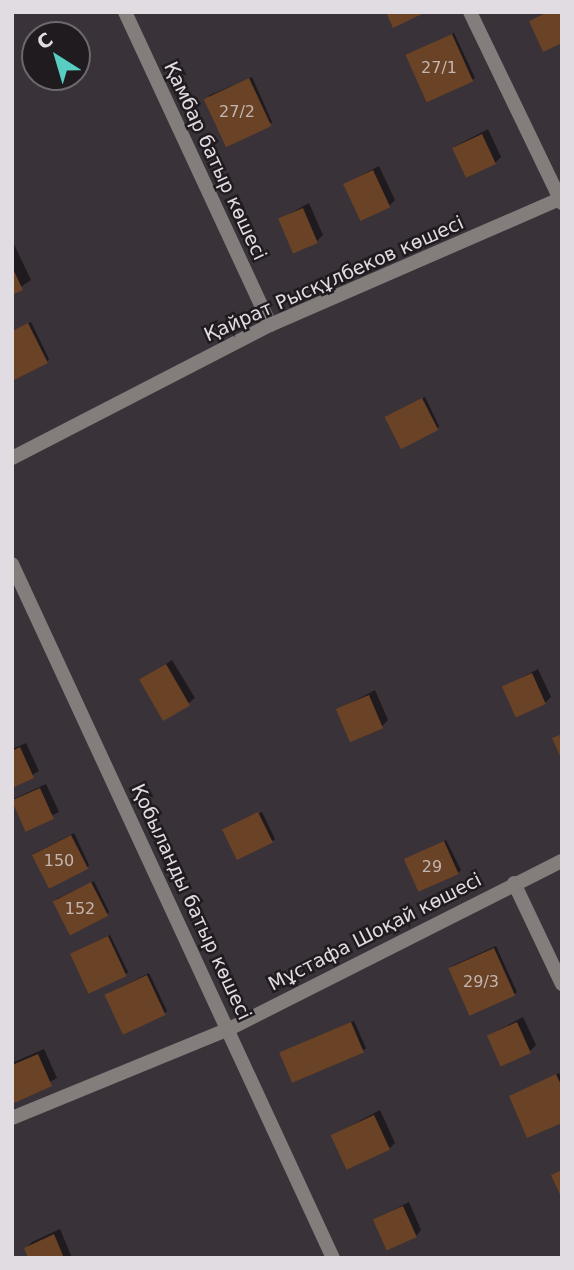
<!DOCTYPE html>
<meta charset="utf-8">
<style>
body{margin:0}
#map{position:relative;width:574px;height:1270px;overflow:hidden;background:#3a3239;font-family:"DejaVu Sans",sans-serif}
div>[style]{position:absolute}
.shadow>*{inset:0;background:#0007;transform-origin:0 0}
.building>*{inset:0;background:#6a4225;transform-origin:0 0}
.street>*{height:14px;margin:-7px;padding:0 7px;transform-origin:7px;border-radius:7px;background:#837d7c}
span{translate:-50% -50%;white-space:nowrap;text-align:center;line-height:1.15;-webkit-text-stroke:5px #1f1b1f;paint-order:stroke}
.number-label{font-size:16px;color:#c3b6b2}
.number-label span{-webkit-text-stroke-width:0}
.street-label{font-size:19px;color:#e1dce1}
.frame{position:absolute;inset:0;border:14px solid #e1dce1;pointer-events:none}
.north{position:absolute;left:21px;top:21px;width:70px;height:70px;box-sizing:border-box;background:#1f1b1f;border:2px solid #6d686d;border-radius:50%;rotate:323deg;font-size:19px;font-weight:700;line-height:28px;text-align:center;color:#e1dce1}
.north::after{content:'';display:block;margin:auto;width:24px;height:32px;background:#57cec1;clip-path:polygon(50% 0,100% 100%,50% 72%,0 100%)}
</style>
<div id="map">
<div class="shadow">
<i style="clip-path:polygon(454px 33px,475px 78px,472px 80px,408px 55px)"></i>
<i style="clip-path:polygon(252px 77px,272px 122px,270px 124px,208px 96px)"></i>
<i style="clip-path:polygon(488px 129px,501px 157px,495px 163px,454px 147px)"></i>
<i style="clip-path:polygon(379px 166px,395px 200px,389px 206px,345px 184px)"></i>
<i style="clip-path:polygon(309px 203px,323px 235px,317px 241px,280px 219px)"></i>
<i style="clip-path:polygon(12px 240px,31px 280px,12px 293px)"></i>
<i style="clip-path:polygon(31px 322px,49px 359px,47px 362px,12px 331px)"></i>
<i style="clip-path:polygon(425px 397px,439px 426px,437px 429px,386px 417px)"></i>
<i style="clip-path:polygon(172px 660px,195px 698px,189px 703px,141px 680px)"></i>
<i style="clip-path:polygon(538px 669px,551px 697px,545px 703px,504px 687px)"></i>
<i style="clip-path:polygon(375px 690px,388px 720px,382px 726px,338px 710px)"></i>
<i style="clip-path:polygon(26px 743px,39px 771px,12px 786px,12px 749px)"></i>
<i style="left:46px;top:784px;width:31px;height:38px;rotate:65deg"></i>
<i style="clip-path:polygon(262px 812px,275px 839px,272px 841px,224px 830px)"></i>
<i style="clip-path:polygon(74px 833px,89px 865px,87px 868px,33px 854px)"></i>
<i style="clip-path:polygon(446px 840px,461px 870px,458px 873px,409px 858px)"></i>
<i style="clip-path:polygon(94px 881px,109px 912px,107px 915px,56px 899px)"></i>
<i style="clip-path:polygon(110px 935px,128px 972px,126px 974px,75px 952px)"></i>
<i style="clip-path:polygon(496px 946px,517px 992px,514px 994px,452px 966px)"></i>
<i style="clip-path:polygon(149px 973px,167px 1011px,165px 1013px,109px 993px)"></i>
<i style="clip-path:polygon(523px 1017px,536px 1045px,530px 1051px,489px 1035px)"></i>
<i style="left:354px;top:1021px;width:30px;height:76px;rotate:66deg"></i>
<i style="clip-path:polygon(44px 1049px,57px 1078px,15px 1101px,12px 1063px)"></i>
<i style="clip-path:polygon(559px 1073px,562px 1080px,562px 1121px,511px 1096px)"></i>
<i style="clip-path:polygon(380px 1110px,395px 1143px,389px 1149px,332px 1136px)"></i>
<i style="clip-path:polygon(409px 1202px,421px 1230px,416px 1236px,375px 1220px)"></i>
<i style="clip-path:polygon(60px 1229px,72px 1258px,30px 1258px,26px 1248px,32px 1242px)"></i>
</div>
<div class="building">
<i style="clip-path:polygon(386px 12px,426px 12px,393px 28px)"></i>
<i style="clip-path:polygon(548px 12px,562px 12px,562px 43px,543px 52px,529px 21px)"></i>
<i style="left:452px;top:34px;width:52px;height:51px;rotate:66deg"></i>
<i style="left:249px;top:78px;width:53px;height:50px;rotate:65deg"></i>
<i style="left:482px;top:134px;width:33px;height:33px;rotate:65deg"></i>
<i style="left:373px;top:170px;width:41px;height:33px;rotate:65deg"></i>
<i style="left:303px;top:208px;width:38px;height:27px;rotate:67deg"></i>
<i style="clip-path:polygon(12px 267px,23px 290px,12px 295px)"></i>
<i style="clip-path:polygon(28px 323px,48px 363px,12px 381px,12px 331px)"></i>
<i style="left:422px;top:398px;width:36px;height:42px;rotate:63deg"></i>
<i style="left:166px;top:664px;width:48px;height:31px;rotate:60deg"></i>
<i style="left:532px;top:673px;width:34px;height:33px;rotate:66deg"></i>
<i style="left:369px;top:695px;width:36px;height:36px;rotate:67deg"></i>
<i style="clip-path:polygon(562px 734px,562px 760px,552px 738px)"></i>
<i style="clip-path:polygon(20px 747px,34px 778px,12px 788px,12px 751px)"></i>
<i style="left:40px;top:788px;width:34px;height:31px;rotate:66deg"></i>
<i style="left:258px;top:812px;width:34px;height:40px;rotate:64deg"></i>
<i style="left:71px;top:835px;width:38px;height:44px;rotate:63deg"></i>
<i style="left:444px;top:841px;width:36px;height:44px;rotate:66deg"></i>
<i style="left:91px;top:882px;width:38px;height:43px;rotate:63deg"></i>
<i style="left:108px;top:936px;width:44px;height:42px;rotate:65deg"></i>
<i style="left:494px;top:948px;width:52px;height:50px;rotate:66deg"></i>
<i style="left:147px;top:975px;width:44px;height:47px;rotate:65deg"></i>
<i style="left:351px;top:1022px;width:33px;height:78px;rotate:67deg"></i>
<i style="left:517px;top:1022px;width:34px;height:33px;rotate:66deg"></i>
<i style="clip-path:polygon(38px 1054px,52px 1086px,14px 1103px,12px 1065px)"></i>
<i style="clip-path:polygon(556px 1074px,562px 1087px,562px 1123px,527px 1138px,509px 1096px)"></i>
<i style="left:374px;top:1115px;width:38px;height:48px;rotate:65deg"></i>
<i style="clip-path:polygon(562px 1170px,562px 1199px,551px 1175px)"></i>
<i style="left:403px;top:1206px;width:34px;height:33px;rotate:66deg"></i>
<i style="clip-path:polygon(54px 1234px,64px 1258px,28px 1258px,24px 1248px)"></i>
</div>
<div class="street">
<i style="left:125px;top:12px;width:345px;rotate:65.1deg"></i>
<i style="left:470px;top:12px;width:212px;rotate:64.3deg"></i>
<i style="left:12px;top:458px;width:290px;rotate:-27.3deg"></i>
<i style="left:270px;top:325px;width:318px;rotate:-23.5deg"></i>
<i style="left:12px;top:564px;width:765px;rotate:65.18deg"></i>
<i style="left:514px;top:883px;width:112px;rotate:64.6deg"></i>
<i style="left:12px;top:1118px;width:235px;rotate:-22.3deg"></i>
<i style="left:229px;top:1029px;width:373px;rotate:-26.8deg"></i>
</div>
<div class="number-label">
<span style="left:439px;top:68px">27/1</span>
<span style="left:237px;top:112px">27/2</span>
<span style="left:59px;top:861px">150</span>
<span style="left:432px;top:867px">29</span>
<span style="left:80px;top:909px">152</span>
<span style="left:481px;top:982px">29/3</span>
</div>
<div class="street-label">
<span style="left:215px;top:161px;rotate:65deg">Қамбар батыр көшесі</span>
<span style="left:334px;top:279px;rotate:-24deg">Қайрат Рысқұлбеков көшесі</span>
<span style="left:191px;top:902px;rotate:65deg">Қобыланды батыр көшесі</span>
<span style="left:375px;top:932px;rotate:-27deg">Мұстафа Шоқай көшесі</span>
</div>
<div class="frame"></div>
<div class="north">С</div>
</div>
